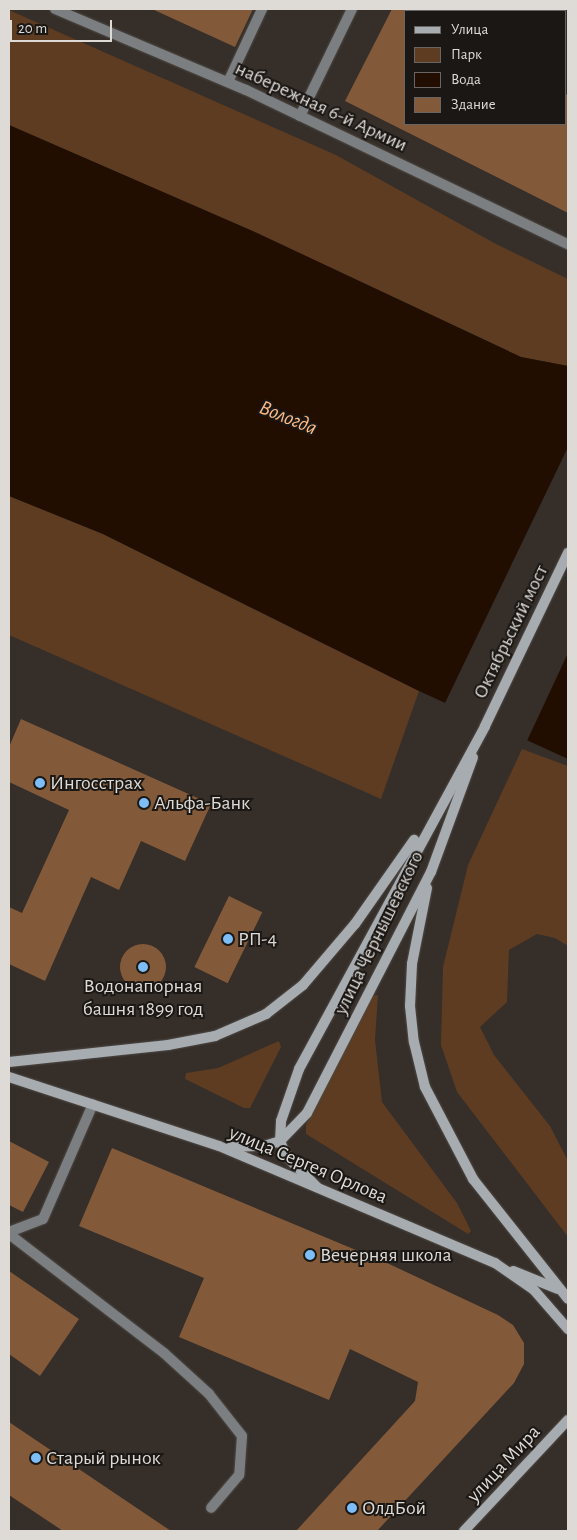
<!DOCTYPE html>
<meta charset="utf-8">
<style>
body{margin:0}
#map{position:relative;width:577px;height:1540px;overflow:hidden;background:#352e29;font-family:"Alegreya Sans",sans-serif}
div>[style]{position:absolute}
.green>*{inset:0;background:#5d3c21}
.water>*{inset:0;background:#210e00}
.pier>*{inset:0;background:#352e29}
.building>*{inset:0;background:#835a39;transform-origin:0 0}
.round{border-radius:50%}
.roads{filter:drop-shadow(0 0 1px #504a45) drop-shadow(0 0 1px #504a45)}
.service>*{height:10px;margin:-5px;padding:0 5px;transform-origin:5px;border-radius:5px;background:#7c7f82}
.minor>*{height:10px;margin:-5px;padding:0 5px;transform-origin:5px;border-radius:5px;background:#7c7f82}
.secondary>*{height:10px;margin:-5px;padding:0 5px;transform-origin:5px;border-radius:5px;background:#a7acb1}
.dots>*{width:14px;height:14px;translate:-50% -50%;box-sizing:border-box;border:2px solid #1a1714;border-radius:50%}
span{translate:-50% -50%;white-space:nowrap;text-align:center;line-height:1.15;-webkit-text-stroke:4px #1a1714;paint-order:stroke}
.street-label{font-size:20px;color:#dedad6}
.poi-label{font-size:20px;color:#dedad6}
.left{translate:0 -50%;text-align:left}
.water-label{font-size:21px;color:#febb87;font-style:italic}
.frame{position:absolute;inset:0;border:10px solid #dedad6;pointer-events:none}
.legend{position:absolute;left:404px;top:10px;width:162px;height:115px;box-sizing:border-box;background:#1a1714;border:1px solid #686562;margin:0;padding:6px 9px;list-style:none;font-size:15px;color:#dedad6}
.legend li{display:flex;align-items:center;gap:10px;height:25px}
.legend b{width:25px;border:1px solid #686562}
.scale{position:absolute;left:10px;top:20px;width:102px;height:22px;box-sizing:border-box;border:2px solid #dedad6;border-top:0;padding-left:6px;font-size:15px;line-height:18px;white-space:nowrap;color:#dedad6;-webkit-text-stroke:4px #1a1714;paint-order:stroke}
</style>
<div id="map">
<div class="green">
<i style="clip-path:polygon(9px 10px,336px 155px,496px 244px,568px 279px,568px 366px,521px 357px,257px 233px,9px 125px)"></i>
<i style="clip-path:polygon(9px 496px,103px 534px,419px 691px,381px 799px,9px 635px)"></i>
<i style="clip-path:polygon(522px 749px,568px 766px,568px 946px,555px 938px,537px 934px,509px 950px,507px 1002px,480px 1027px,494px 1055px,550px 1126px,568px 1161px,568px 1237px,457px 1092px,441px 1045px,443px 967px,468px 865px)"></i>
<i style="clip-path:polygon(378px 995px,375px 1040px,382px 1102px,457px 1203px,471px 1231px,468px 1234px,306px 1134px,306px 1125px,371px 996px)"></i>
<i style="clip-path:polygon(279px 1041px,281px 1047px,250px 1108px,244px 1108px,185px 1079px,186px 1073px,218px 1068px)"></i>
</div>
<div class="water">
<i style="clip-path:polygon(9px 125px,257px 233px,521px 357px,568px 366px,568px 759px,419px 691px,103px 534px,9px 496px)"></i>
</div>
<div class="pier">
<i style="clip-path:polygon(568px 447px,568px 653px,526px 743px,444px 705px)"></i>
</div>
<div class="building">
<i style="clip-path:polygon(152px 9px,253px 9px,235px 47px)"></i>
<i style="clip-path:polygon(392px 9px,488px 9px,406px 11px,406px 124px,566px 124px,566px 94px,568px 96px,568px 213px,345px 101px)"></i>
<i style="clip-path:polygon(21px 719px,211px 804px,185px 861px,141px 841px,119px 890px,91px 877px,45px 981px,9px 964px,9px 907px,22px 913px,69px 810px,9px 782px,9px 747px)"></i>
<i style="left:229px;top:896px;width:37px;height:79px;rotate:26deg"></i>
<i class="round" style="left:120px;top:944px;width:46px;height:46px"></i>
<i style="clip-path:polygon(9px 1141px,49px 1162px,23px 1212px,9px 1205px)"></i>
<i style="clip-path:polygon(112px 1148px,387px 1263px,498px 1315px,513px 1325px,524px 1343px,524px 1364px,514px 1383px,377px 1531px,296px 1531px,415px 1401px,418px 1382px,350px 1349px,329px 1400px,179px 1337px,204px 1278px,79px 1226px)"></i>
<i style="clip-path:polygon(9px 1271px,79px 1319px,40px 1376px,9px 1354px)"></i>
<i style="clip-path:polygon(9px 1422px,171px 1531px,63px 1531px,9px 1495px)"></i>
</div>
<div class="roads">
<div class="service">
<i style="left:228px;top:82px;width:81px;rotate:-65deg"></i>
<i style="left:300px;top:116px;width:119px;rotate:-64.1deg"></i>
<i style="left:9px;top:1232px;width:36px;rotate:-21deg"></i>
<i style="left:43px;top:1219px;width:125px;rotate:-66.5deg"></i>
<i style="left:9px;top:1234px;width:195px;rotate:37.5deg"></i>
<i style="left:164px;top:1353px;width:61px;rotate:42.3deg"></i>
<i style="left:209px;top:1394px;width:53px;rotate:51.8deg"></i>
<i style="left:242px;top:1436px;width:39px;rotate:94deg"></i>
<i style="left:239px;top:1475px;width:43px;rotate:130.3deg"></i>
</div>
<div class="minor">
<i style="left:55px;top:9px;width:207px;rotate:23deg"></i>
<i style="left:246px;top:90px;width:357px;rotate:25.6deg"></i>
</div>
<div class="secondary">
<i style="left:427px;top:888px;width:77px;rotate:101.2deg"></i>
<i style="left:412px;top:964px;width:42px;rotate:92.7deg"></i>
<i style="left:410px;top:1006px;width:36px;rotate:84deg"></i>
<i style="left:414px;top:1042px;width:46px;rotate:76.3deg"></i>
<i style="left:425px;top:1087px;width:104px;rotate:62.4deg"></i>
<i style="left:473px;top:1179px;width:153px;rotate:51.6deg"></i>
<i style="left:9px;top:1062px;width:160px;rotate:-6.1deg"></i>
<i style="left:168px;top:1045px;width:48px;rotate:-10.8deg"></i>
<i style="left:215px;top:1036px;width:56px;rotate:-23.3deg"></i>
<i style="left:266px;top:1014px;width:47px;rotate:-38.1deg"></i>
<i style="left:303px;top:985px;width:80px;rotate:-49.6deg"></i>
<i style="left:355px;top:924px;width:103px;rotate:-54.9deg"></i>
<i style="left:9px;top:1077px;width:221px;rotate:18.2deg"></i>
<i style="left:219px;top:1146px;width:300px;rotate:23deg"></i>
<i style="left:495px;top:1263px;width:47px;rotate:34.7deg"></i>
<i style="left:534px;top:1290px;width:52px;rotate:48.9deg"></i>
<i style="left:231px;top:1147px;width:33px;rotate:-2deg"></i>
<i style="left:264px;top:1146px;width:17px;rotate:-17deg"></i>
<i style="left:280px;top:1141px;width:39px;rotate:-46deg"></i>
<i style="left:307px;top:1113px;width:271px;rotate:-62.8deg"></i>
<i style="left:431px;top:872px;width:122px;rotate:-69.9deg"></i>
<i style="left:317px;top:1187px;width:42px;rotate:-135deg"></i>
<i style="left:287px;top:1157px;width:17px;rotate:-114deg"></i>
<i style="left:280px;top:1141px;width:20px;rotate:-87deg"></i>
<i style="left:281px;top:1121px;width:55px;rotate:-70.9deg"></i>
<i style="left:299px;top:1069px;width:390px;rotate:-61.5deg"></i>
<i style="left:485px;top:726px;width:192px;rotate:-64.4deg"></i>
<i style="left:513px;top:1271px;width:48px;rotate:21.8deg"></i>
<i style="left:464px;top:1531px;width:152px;rotate:-46.9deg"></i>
</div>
</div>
<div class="dots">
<i style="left:40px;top:783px;background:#7dbef9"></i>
<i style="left:144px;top:803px;background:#7dbef9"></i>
<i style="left:228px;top:939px;background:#7dbef9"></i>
<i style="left:143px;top:967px;background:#7dbef9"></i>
<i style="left:310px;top:1255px;background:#7dbef9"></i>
<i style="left:36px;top:1458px;background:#7dbef9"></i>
<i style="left:352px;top:1508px;background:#7dbef9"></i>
</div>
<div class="street-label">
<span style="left:321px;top:107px;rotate:25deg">набережная 6-й Армии</span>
<span style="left:511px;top:632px;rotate:-64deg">Октябрьский мост</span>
<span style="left:379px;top:933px;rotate:-64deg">улица Чернышевского</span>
<span style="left:308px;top:1165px;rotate:23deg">улица Сергея Орлова</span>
<span style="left:504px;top:1464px;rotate:-47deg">улица Мира</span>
</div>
<div class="poi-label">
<span class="left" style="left:50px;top:783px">Ингосстрах</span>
<span class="left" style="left:154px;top:803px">Альфа-Банк</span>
<span class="left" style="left:238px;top:939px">РП-4</span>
<span style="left:143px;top:998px">Водонапорная<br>башня 1899 год</span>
<span class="left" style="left:320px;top:1255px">Вечерняя школа</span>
<span class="left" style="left:46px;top:1458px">Старый рынок</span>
<span class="left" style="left:362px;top:1508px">ОлдБой</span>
</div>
<div class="water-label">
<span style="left:288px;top:418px;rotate:22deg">Вологда</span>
</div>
<div class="frame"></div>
<ul class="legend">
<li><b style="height:6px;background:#a7acb1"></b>Улица</li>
<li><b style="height:14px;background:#5d3c21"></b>Парк</li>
<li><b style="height:14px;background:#210e00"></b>Вода</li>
<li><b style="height:14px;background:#835a39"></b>Здание</li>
</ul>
<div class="scale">20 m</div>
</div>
